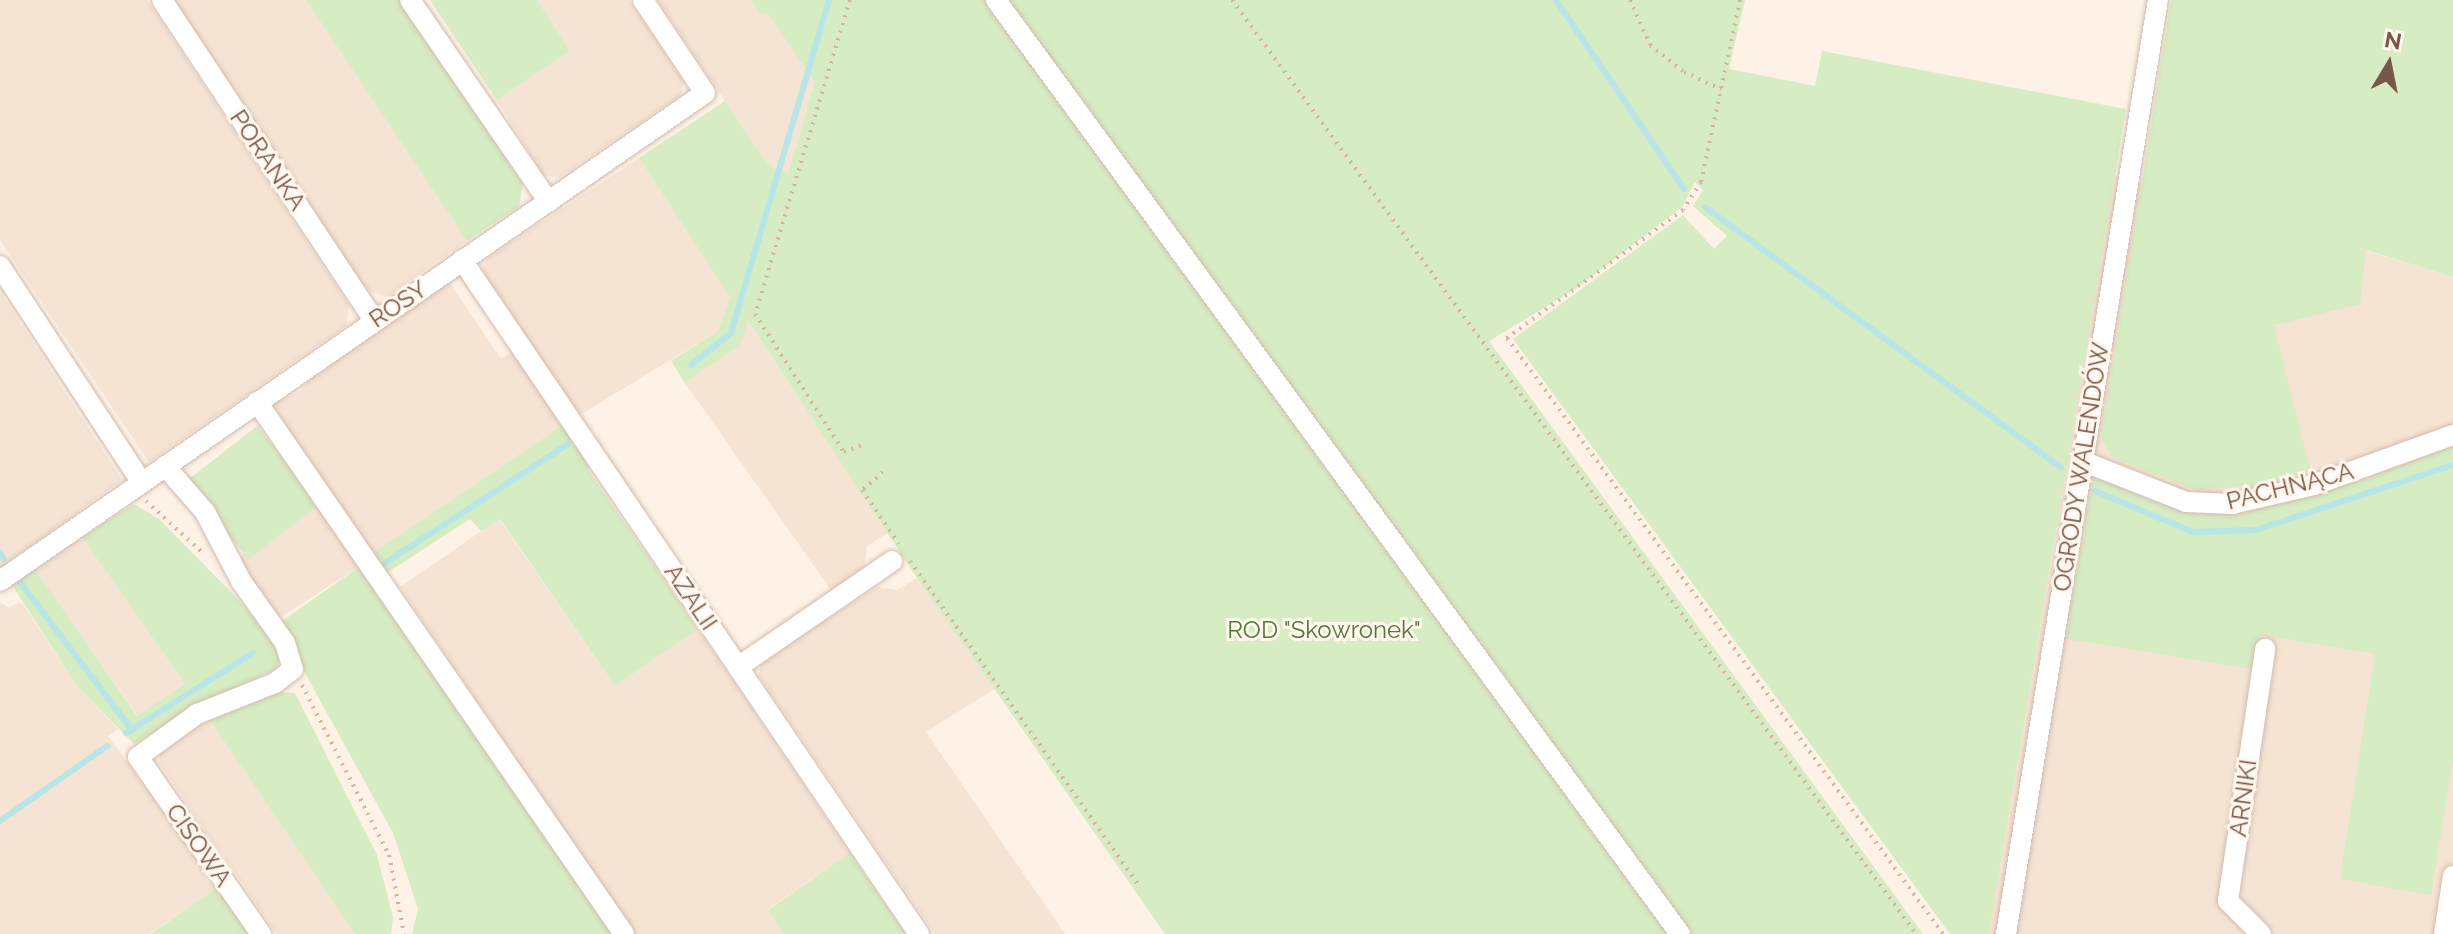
<!DOCTYPE html>
<meta charset="utf-8">
<style>
body{margin:0}
#map{position:relative;width:2453px;height:934px;overflow:hidden;background:#fdf2e5;font-family:Raleway,sans-serif}
div>[style]{position:absolute}
.residential>*{inset:0;background:#f5e3d3;transform-origin:0 0}
.green>*{inset:0;background:#d6ecc2;transform-origin:0 0}
.stream>*{height:6px;margin:-3px;padding:0 3px;transform-origin:3px;border-radius:3px;background:#b8e5e8}
.path>*{height:4px;margin-top:-2px;transform-origin:0;background:repeating-linear-gradient(90deg,#d9b19e 0 2px,transparent 0 8px)}
.roads{filter:drop-shadow(0 0 2px #d2bbad) drop-shadow(0 0 2px #d2bbad)}
.minor>*{height:20px;margin:-10px;padding:0 10px;transform-origin:10px;border-radius:10px;background:#fff}
span{translate:-50% -50%;white-space:nowrap;text-align:center;line-height:1.15;-webkit-text-stroke:6px #fff6ec;paint-order:stroke}
.street-label{font-size:24px;color:#785649}
.park-label{font-size:24px;color:#53783d}
.north{position:absolute;left:2349px;top:24px;width:80px;height:80px;-webkit-text-stroke:6px #fff6ec;paint-order:stroke;rotate:10deg;font-size:22px;font-weight:700;line-height:32px;text-align:center;color:#785649}
.north::after{content:'';display:block;margin:auto;width:28px;height:36px;background:#785649;clip-path:polygon(50% 0,100% 100%,50% 72%,0 100%)}
</style>
<div id="map">
<div class="residential">
<i style="clip-path:polygon(0 0,147px 0,349px 305px,346px 326px,149px 462px,0 240px)"></i>
<i style="clip-path:polygon(174px 0,306px 0,467px 241px,388px 296px,368px 292px)"></i>
<i style="clip-path:polygon(537px 0,629px 0,684px 82px,681px 95px,560px 177px,544px 176px,497px 100px,570px 51px)"></i>
<i style="clip-path:polygon(657px 0,751px 0,760px 14px,767px 11px,815px 82px,788px 173px,770px 167px)"></i>
<i style="clip-path:polygon(639px 158px,730px 297px,718px 331px,578px 416px,482px 273px,486px 259px)"></i>
<i style="clip-path:polygon(2115px 175px,2453px 277px,2453px 934px,1989px 934px)"></i>
<i style="clip-path:polygon(449px 282px,501px 359px,513px 351px,564px 424px,376px 551px,368px 551px,271px 405px,301px 391px,309px 379px)"></i>
<i style="clip-path:polygon(0 292px,122px 480px,0 568px)"></i>
<i style="clip-path:polygon(747px 320px,888px 533px,867px 546px,864px 568px,831px 590px,685px 383px,741px 344px)"></i>
<i style="left:318px;top:505px;width:74px;height:100px;rotate:57deg"></i>
<i style="clip-path:polygon(499px 519px,615px 686px,698px 629px,850px 853px,768px 909px,784px 934px,635px 934px,400px 587px)"></i>
<i style="left:82px;top:537px;width:179px;height:57px;rotate:55deg"></i>
<i style="clip-path:polygon(917px 578px,994px 689px,926px 732px,1065px 934px,935px 934px,759px 676px,760px 662px,877px 587px,897px 590px)"></i>
<i style="clip-path:polygon(0 602px,9px 608px,20px 602px,26px 609px,77px 686px,118px 729px,108px 736px,198px 860px,207px 882px,217px 887px,150px 934px,0 934px)"></i>
<i style="clip-path:polygon(209px 719px,355px 934px,277px 934px,159px 763px,160px 752px)"></i>
</div>
<div class="green">
<i style="clip-path:polygon(306px 0,400px 0,523px 184px,519px 206px,467px 241px)"></i>
<i style="clip-path:polygon(430px 0,537px 0,570px 51px,497px 100px)"></i>
<i style="clip-path:polygon(751px 0,1745px 0,1729px 69px,1815px 86px,1822px 51px,2126px 109px,1989px 934px,1950px 934px,1513px 339px,1683px 215px,1714px 249px,1727px 236px,1693px 206px,1703px 190px,1695px 182px,1682px 207px,1577px 288px,1489px 341px,1923px 934px,1165px 934px,917px 578px,748px 321px,741px 344px,685px 383px,671px 361px,718px 331px,730px 297px,639px 158px,725px 101px,770px 167px,788px 173px,815px 82px,767px 12px,760px 14px)"></i>
<i style="clip-path:polygon(2171px 0,2453px 0,2453px 277px,2366px 250px,2360px 304px,2274px 325px,2310px 469px,2266px 484px,2196px 490px,2112px 457px,2101px 437px)"></i>
<i style="clip-path:polygon(564px 424px,592px 465px,588px 470px,698px 629px,615px 686px,500px 519px,481px 531px,470px 519px,385px 574px,368px 551px,376px 551px)"></i>
<i style="left:257px;top:426px;width:100px;height:89px;rotate:52deg"></i>
<i style="clip-path:polygon(2453px 446px,2453px 761px,2431px 895px,2340px 879px,2375px 654px,2260px 635px,2253px 669px,2066px 639px,2093px 476px,2197px 515px,2243px 511px,2361px 480px)"></i>
<i style="clip-path:polygon(134px 504px,159px 519px,228px 589px,266px 630px,279px 656px,276px 669px,198px 705px,134px 744px,77px 686px,12px 585px,35px 569px,137px 716px,185px 684px,82px 537px)"></i>
<i style="clip-path:polygon(359px 567px,615px 934px,412px 934px,418px 909px,393px 833px,278px 624px)"></i>
<i style="clip-path:polygon(280px 692px,295px 693px,377px 855px,393px 918px,391px 934px,355px 934px,209px 719px)"></i>
<i style="clip-path:polygon(850px 853px,906px 934px,784px 934px,768px 910px)"></i>
<i style="clip-path:polygon(217px 887px,248px 934px,151px 934px)"></i>
</div>
<div class="stream">
<i style="left:1556px;top:0;width:228px;rotate:55.9deg"></i>
<i style="left:1705px;top:207px;width:441px;rotate:36.2deg"></i>
<i style="left:691px;top:365px;width:51px;rotate:-38.7deg"></i>
<i style="left:731px;top:333px;width:347px;rotate:-73.6deg"></i>
<i style="left:2095px;top:491px;width:106px;rotate:22.7deg"></i>
<i style="left:2193px;top:532px;width:63px;rotate:-1.8deg"></i>
<i style="left:2256px;top:530px;width:207px;rotate:-18.3deg"></i>
<i style="left:0;top:553px;width:7px;rotate:56deg"></i>
<i style="left:382px;top:565px;width:222px;rotate:-33deg"></i>
<i style="left:20px;top:582px;width:186px;rotate:52.9deg"></i>
<i style="left:126px;top:733px;width:150px;rotate:-32.2deg"></i>
<i style="left:0;top:821px;width:131px;rotate:-35deg"></i>
</div>
<div class="path">
<i style="left:850px;top:0;width:328px;rotate:106.8deg"></i>
<i style="left:755px;top:314px;width:164px;rotate:57.2deg"></i>
<i style="left:844px;top:452px;width:22px;rotate:-21deg"></i>
<i style="left:1232px;top:0;width:1158px;rotate:53.78deg"></i>
<i style="left:1630px;top:0;width:49px;rotate:66deg"></i>
<i style="left:1650px;top:45px;width:43px;rotate:38.5deg"></i>
<i style="left:1684px;top:72px;width:41px;rotate:24.7deg"></i>
<i style="left:1740px;top:0;width:186px;rotate:102.1deg"></i>
<i style="left:1701px;top:182px;width:33px;rotate:123deg"></i>
<i style="left:1683px;top:210px;width:218px;rotate:144deg"></i>
<i style="left:1507px;top:338px;width:738px;rotate:53.81deg"></i>
<i style="left:883px;top:472px;width:28px;rotate:139deg"></i>
<i style="left:862px;top:490px;width:65px;rotate:55.6deg"></i>
<i style="left:146px;top:501px;width:79px;rotate:42.4deg"></i>
<i style="left:910px;top:561px;width:398px;rotate:54.8deg"></i>
<i style="left:302px;top:685px;width:191px;rotate:62.9deg"></i>
<i style="left:389px;top:855px;width:80px;rotate:79.2deg"></i>
</div>
<div class="roads">
<div class="minor">
<i style="left:162px;top:0;width:384px;rotate:56.5deg"></i>
<i style="left:410px;top:0;width:245px;rotate:55.5deg"></i>
<i style="left:996px;top:0;width:1158px;rotate:53.78deg"></i>
<i style="left:462px;top:260px;width:814px;rotate:55.86deg"></i>
<i style="left:0;top:266px;width:259px;rotate:56.8deg"></i>
<i style="left:257px;top:402px;width:646px;rotate:55.4deg"></i>
<i style="left:2082px;top:461px;width:112px;rotate:21.5deg"></i>
<i style="left:2186px;top:502px;width:46px;rotate:2.5deg"></i>
<i style="left:2232px;top:504px;width:84px;rotate:-13deg"></i>
<i style="left:2314px;top:485px;width:148px;rotate:-19.8deg"></i>
<i style="left:165px;top:466px;width:61px;rotate:49deg"></i>
<i style="left:205px;top:512px;width:78px;rotate:62.4deg"></i>
<i style="left:241px;top:581px;width:76px;rotate:54.6deg"></i>
<i style="left:285px;top:643px;width:27px;rotate:73deg"></i>
<i style="left:293px;top:669px;width:23px;rotate:142deg"></i>
<i style="left:275px;top:683px;width:84px;rotate:158.3deg"></i>
<i style="left:197px;top:714px;width:73px;rotate:143.9deg"></i>
<i style="left:138px;top:757px;width:216px;rotate:55.2deg"></i>
<i style="left:0;top:581px;width:857px;rotate:-34.69deg"></i>
<i style="left:705px;top:93px;width:112px;rotate:-123.7deg"></i>
<i style="left:738px;top:667px;width:187px;rotate:-34.5deg"></i>
<i style="left:2006px;top:934px;width:946px;rotate:-80.76deg"></i>
<i style="left:2261px;top:934px;width:47px;rotate:-135deg"></i>
<i style="left:2228px;top:901px;width:255px;rotate:-81.6deg"></i>
<i style="left:2444px;top:934px;width:59px;rotate:-81.2deg"></i>
</div>
</div>
<div class="street-label">
<span style="left:268px;top:160px;rotate:56deg">PORANKA</span>
<span style="left:398px;top:304px;rotate:-34deg">ROSY</span>
<span style="left:2081px;top:467px;rotate:-81deg">OGRODY WALENDÓW</span>
<span style="left:2290px;top:486px;rotate:-14deg">PACHNĄCA</span>
<span style="left:691px;top:597px;rotate:56deg">AZALII</span>
<span style="left:2243px;top:798px;rotate:-82deg">ARNIKI</span>
<span style="left:199px;top:845px;rotate:55deg">CISOWA</span>
</div>
<div class="park-label">
<span style="left:1324px;top:630px">ROD "Skowronek"</span>
</div>
<div class="north">N</div>
</div>
